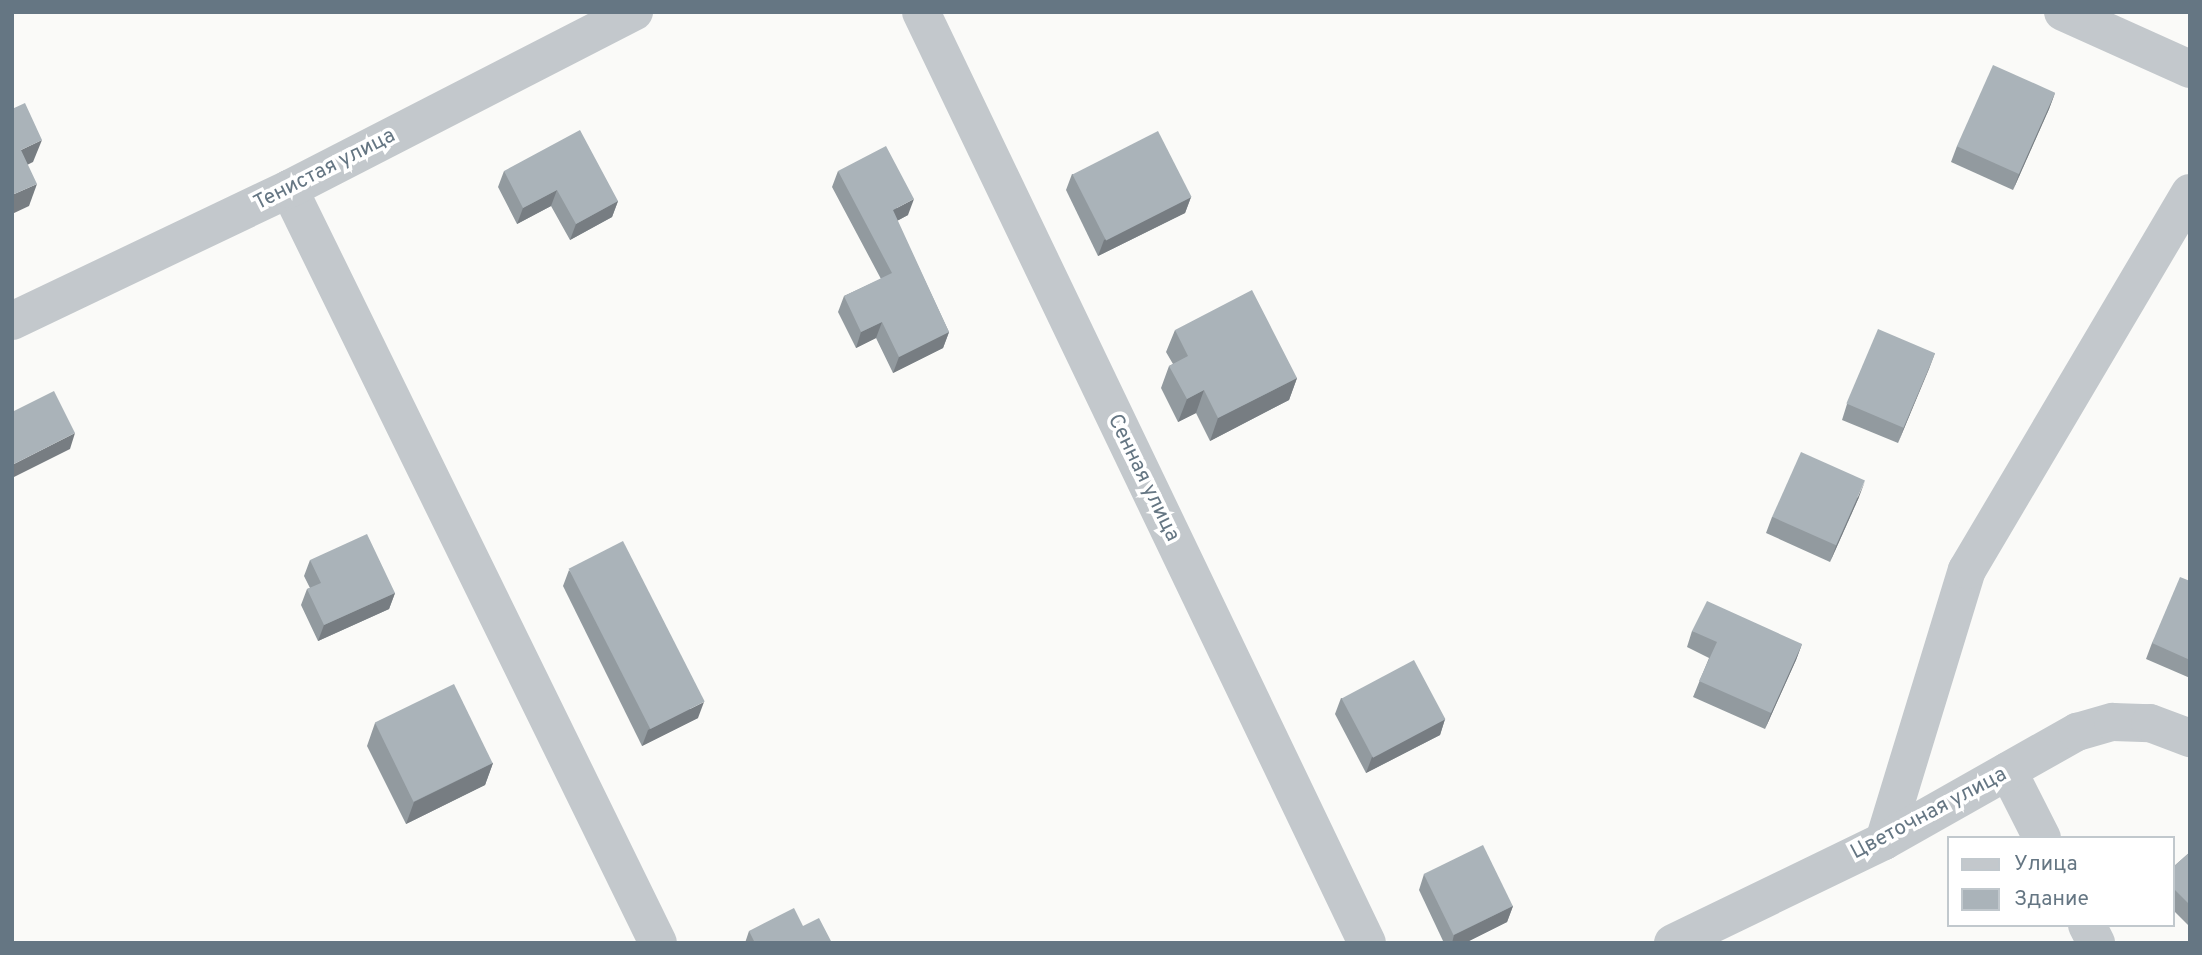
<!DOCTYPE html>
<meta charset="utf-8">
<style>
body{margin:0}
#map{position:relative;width:2202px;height:955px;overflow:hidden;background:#fafaf8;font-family:Overpass,sans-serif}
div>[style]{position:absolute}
.street>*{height:38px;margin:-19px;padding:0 19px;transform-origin:19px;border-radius:19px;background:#c3c8cc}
.wall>*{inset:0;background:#929a9f}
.shaded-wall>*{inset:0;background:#777d82}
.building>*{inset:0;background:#aab3b9;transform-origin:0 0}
span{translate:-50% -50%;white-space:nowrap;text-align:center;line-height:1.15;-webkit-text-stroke:7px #fff;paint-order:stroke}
.street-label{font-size:21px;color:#657683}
.frame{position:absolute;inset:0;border:14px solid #657683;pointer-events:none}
.legend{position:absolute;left:1947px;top:836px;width:228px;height:91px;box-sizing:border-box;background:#fff;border:2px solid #c1c8cd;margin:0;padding:9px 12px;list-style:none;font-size:21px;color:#657683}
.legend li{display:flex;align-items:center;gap:14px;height:35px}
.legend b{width:35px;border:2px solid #c1c8cd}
</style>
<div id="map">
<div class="street">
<i style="left:921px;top:12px;width:1032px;rotate:64.4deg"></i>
<i style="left:2063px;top:12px;width:139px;rotate:24.2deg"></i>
<i style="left:289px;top:189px;width:839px;rotate:63.92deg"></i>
<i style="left:12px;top:321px;width:307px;rotate:-25.5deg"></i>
<i style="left:289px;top:189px;width:388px;rotate:-27.2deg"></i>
<i style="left:2008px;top:771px;width:75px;rotate:63.1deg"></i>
<i style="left:1884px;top:841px;width:283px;rotate:-73deg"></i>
<i style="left:1967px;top:570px;width:438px;rotate:-59.4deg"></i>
<i style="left:2087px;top:925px;width:20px;rotate:63deg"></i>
<i style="left:1673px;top:943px;width:234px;rotate:-25.8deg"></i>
<i style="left:1884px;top:841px;width:222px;rotate:-29.5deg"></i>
<i style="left:2077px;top:732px;width:37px;rotate:-16deg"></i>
<i style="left:2113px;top:722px;width:37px;rotate:2deg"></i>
<i style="left:2150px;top:723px;width:43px;rotate:20.6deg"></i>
</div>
<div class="wall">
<i style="clip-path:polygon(2055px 93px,2049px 109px,2013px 190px,1951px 162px,1957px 146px)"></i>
<i style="clip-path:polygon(504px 171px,618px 201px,612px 217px,570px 240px,551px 206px,517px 224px,498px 187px)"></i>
<i style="clip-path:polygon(838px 171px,908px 215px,897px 221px,949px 332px,943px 348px,893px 373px,876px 338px,856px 348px,838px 312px,844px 296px,881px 279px,832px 187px)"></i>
<i style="clip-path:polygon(1072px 174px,1191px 197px,1185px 213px,1098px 256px,1066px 190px)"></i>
<i style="clip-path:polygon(1175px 330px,1297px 378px,1289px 400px,1210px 441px,1196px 413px,1178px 422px,1161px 388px,1169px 366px,1173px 364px,1166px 352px)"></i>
<i style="clip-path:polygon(1935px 353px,1898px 443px,1842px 420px,1847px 404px)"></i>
<i style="clip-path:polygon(1859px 497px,1830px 562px,1766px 533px,1772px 517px)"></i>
<i style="clip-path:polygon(310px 560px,395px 593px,389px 609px,318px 641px,301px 605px,307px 589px,310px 588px,304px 576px)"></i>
<i style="clip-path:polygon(569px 570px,698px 718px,642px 746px,563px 586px)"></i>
<i style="clip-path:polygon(2190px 581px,2190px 678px,2146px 659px,2152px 643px)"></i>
<i style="clip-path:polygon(1692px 631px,1802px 644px,1796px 660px,1765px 729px,1693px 697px,1709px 658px,1687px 647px)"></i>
<i style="clip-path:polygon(1341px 698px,1445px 719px,1440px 735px,1366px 773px,1335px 714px)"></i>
<i style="clip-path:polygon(375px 723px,493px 763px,485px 785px,406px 824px,367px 746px)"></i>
<i style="clip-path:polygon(2190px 852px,2190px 927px,2172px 909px,2172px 868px)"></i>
<i style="clip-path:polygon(1424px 874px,1513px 906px,1507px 922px,1465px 943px,1444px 943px,1419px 890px)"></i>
<i style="clip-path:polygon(803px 926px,832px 943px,745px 943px,749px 931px)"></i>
</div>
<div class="shaded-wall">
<i style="clip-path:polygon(2055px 93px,2049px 109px,2013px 190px,2019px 174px)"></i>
<i style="clip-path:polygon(42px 140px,33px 162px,13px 172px,21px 150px)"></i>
<i style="clip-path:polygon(37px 184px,29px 206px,12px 214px,12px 195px)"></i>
<i style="clip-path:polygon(557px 190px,551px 206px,517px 224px,523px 208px)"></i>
<i style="clip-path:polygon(1191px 197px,1185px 213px,1098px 256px,1104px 240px)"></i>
<i style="clip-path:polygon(914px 199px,908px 215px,887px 226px,893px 210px)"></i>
<i style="clip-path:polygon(618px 201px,612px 217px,570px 240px,576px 224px)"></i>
<i style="clip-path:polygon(882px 322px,876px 338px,856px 348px,861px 332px)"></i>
<i style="clip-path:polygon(949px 332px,943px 348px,893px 373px,899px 357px)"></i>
<i style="clip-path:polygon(1935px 353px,1929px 369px,1898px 443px,1904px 427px)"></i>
<i style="clip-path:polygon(1297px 378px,1289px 400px,1210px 441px,1218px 418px)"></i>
<i style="clip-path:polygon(1204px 390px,1196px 413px,1178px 422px,1187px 399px)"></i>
<i style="clip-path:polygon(75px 433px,70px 449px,12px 478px,12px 465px)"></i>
<i style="clip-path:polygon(1865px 481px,1859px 497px,1830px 562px,1836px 546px)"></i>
<i style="clip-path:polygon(395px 593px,389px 609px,318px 641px,324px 625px)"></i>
<i style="clip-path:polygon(1802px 644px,1796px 660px,1765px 729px,1771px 713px)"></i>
<i style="clip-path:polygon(704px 702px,698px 718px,642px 746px,648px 730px)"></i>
<i style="clip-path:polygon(1445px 719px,1440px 735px,1366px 773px,1372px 757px)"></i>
<i style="clip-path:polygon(493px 763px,485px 785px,406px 824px,414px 802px)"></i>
<i style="clip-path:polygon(1513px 906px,1507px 922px,1465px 943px,1452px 943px,1454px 935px)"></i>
</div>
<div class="building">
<i style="left:1993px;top:65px;width:68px;height:89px;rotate:24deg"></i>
<i style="clip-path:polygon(25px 103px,42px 140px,21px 150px,37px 184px,12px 195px,12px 109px)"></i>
<i style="clip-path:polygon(580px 130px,618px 201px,576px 224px,557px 190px,523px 208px,504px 171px)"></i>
<i style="left:1158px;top:131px;width:74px;height:96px;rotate:63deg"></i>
<i style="clip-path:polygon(886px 146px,914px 199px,893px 210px,949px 332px,899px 357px,882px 322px,861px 332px,844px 296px,892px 273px,838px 171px)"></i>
<i style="clip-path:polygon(1252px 290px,1297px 378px,1218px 418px,1204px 390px,1187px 399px,1169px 366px,1188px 356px,1175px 330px)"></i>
<i style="left:1878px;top:329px;width:62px;height:81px;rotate:23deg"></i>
<i style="clip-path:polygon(54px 391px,75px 433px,12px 465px,12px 412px)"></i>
<i style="left:1801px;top:452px;width:70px;height:71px;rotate:24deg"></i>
<i style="clip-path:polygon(367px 534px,395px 593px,324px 625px,307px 589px,321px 583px,310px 560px)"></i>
<i style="left:623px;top:541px;width:180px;height:61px;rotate:63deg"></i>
<i style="clip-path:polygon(2180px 577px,2190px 581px,2190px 660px,2152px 643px)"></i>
<i style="clip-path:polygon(1707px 601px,1802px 644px,1771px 713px,1699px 681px,1717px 642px,1692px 631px)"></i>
<i style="left:1414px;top:660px;width:67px;height:82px;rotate:62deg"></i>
<i style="left:454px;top:684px;width:88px;height:88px;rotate:64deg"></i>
<i style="left:1483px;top:845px;width:68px;height:66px;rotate:64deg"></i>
<i style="clip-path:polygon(2190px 852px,2190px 905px,2172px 887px,2172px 868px)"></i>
<i style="clip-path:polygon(794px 908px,803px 926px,819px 918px,832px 943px,755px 943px,749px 931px)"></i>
</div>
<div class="street-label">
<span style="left:325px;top:170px;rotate:-27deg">Тенистая улица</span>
<span style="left:1143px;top:478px;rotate:64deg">Сенная улица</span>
<span style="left:1929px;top:814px;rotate:-28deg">Цветочная улица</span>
</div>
<div class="frame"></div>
<ul class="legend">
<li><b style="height:9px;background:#c3c8cc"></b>Улица</li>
<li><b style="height:19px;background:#aab3b9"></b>Здание</li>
</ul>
</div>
